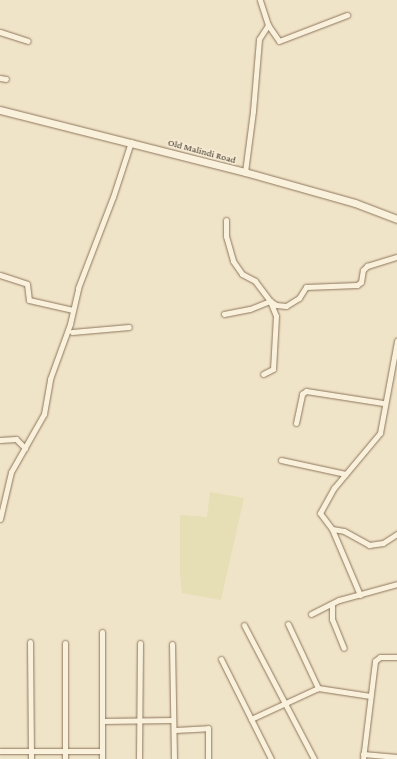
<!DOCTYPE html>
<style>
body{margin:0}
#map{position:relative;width:397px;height:759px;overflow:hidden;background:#f0e4c8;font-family:"Crimson Pro",serif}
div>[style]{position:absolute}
.farmland>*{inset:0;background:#e6deb5}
.roads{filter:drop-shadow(0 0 1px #8d765c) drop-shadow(0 0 1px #8d765c)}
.street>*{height:5px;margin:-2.5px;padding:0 2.5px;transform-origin:2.5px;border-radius:2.5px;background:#faf1dc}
.secondary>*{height:7px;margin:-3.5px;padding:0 3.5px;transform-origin:3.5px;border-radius:3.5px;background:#faf1dc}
span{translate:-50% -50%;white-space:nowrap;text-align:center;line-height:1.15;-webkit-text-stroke:3px #f7eed8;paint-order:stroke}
.street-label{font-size:10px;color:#3d2e20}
</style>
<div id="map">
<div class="farmland">
<i style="clip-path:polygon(210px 492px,244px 498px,221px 600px,182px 593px,180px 574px,180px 515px,207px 517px)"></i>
</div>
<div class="roads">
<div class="street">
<i style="left:268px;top:25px;width:19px;rotate:55deg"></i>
<i style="left:279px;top:41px;width:73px;rotate:-20.9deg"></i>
<i style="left:0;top:32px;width:29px;rotate:18deg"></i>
<i style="left:0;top:78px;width:6px;rotate:9deg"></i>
<i style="left:245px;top:172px;width:62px;rotate:-82.5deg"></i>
<i style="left:253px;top:111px;width:72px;rotate:-85.2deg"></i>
<i style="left:259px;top:39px;width:17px;rotate:-57deg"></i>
<i style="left:268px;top:25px;width:26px;rotate:-108deg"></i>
<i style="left:226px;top:220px;width:16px;rotate:90deg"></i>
<i style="left:226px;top:236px;width:26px;rotate:74deg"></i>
<i style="left:233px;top:261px;width:16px;rotate:55deg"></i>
<i style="left:242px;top:274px;width:15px;rotate:28deg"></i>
<i style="left:255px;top:281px;width:25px;rotate:53deg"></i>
<i style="left:270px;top:301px;width:16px;rotate:68deg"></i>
<i style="left:276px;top:316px;width:53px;rotate:93.2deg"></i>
<i style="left:273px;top:369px;width:11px;rotate:153deg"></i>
<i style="left:0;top:275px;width:28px;rotate:18deg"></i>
<i style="left:27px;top:284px;width:16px;rotate:83deg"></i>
<i style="left:29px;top:300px;width:45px;rotate:12.8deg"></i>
<i style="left:224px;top:314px;width:26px;rotate:-11deg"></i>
<i style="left:250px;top:309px;width:22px;rotate:-22deg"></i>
<i style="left:270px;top:301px;width:7px;rotate:34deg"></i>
<i style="left:276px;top:305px;width:10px;rotate:6deg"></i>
<i style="left:286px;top:306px;width:15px;rotate:-32deg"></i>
<i style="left:299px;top:298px;width:13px;rotate:-58deg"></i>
<i style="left:306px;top:287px;width:51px;rotate:-2.2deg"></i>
<i style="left:357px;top:285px;width:5px;rotate:-37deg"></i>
<i style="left:361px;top:282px;width:12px;rotate:-81deg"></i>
<i style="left:363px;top:270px;width:6px;rotate:-45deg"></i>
<i style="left:367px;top:266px;width:31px;rotate:-17deg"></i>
<i style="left:72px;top:332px;width:57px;rotate:-5deg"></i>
<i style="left:296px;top:423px;width:30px;rotate:-78deg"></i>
<i style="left:302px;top:394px;width:5px;rotate:-37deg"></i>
<i style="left:306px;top:391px;width:78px;rotate:8.9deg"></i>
<i style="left:0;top:440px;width:16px;rotate:-4deg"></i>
<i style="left:16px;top:439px;width:13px;rotate:45deg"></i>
<i style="left:281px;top:460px;width:66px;rotate:12.3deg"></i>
<i style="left:0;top:519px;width:48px;rotate:-76.8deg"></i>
<i style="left:11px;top:472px;width:67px;rotate:-60.4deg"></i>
<i style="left:44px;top:414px;width:36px;rotate:-80deg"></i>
<i style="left:50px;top:379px;width:59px;rotate:-70deg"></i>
<i style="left:70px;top:324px;width:37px;rotate:-77deg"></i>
<i style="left:78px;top:288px;width:97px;rotate:-69deg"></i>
<i style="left:113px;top:197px;width:58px;rotate:-71.9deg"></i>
<i style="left:332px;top:529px;width:12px;rotate:9deg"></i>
<i style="left:344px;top:531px;width:29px;rotate:29deg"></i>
<i style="left:369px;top:545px;width:14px;rotate:-8deg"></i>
<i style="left:383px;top:543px;width:17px;rotate:-33deg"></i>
<i style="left:360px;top:595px;width:72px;rotate:-113deg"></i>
<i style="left:332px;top:529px;width:20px;rotate:-127deg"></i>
<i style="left:320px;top:513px;width:29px;rotate:-61deg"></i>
<i style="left:334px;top:488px;width:72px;rotate:-50.1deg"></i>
<i style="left:380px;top:433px;width:94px;rotate:-79.5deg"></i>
<i style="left:332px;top:604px;width:15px;rotate:90deg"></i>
<i style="left:332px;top:619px;width:31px;rotate:68deg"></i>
<i style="left:311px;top:614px;width:31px;rotate:-27deg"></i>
<i style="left:339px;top:600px;width:60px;rotate:-15.4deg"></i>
<i style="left:288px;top:624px;width:71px;rotate:64.9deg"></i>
<i style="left:244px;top:625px;width:151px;rotate:62.4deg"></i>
<i style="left:102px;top:632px;width:127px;rotate:90deg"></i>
<i style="left:30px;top:642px;width:117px;rotate:89.5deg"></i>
<i style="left:65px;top:643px;width:116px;rotate:90deg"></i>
<i style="left:172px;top:644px;width:115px;rotate:89deg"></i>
<i style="left:221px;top:659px;width:112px;rotate:63.4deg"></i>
<i style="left:251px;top:719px;width:74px;rotate:-24.8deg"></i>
<i style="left:318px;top:688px;width:53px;rotate:8.7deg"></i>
<i style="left:102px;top:721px;width:71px;rotate:-0.8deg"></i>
<i style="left:175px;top:730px;width:33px;rotate:-3deg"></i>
<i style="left:208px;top:728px;width:31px;rotate:90deg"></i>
<i style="left:0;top:751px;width:102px"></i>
<i style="left:363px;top:754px;width:34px;rotate:5deg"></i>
<i style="left:139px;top:759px;width:116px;rotate:-89.5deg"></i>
<i style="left:363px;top:759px;width:99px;rotate:-83deg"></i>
<i style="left:375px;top:661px;width:6px;rotate:-39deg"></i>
<i style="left:380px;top:657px;width:17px"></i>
</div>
<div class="secondary">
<i style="left:0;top:110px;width:253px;rotate:14.2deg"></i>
<i style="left:245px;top:172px;width:114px;rotate:15.7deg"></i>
<i style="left:355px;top:203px;width:45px;rotate:20.9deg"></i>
</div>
</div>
<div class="street-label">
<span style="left:202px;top:151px;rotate:15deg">Old Malindi Road</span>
</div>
</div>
